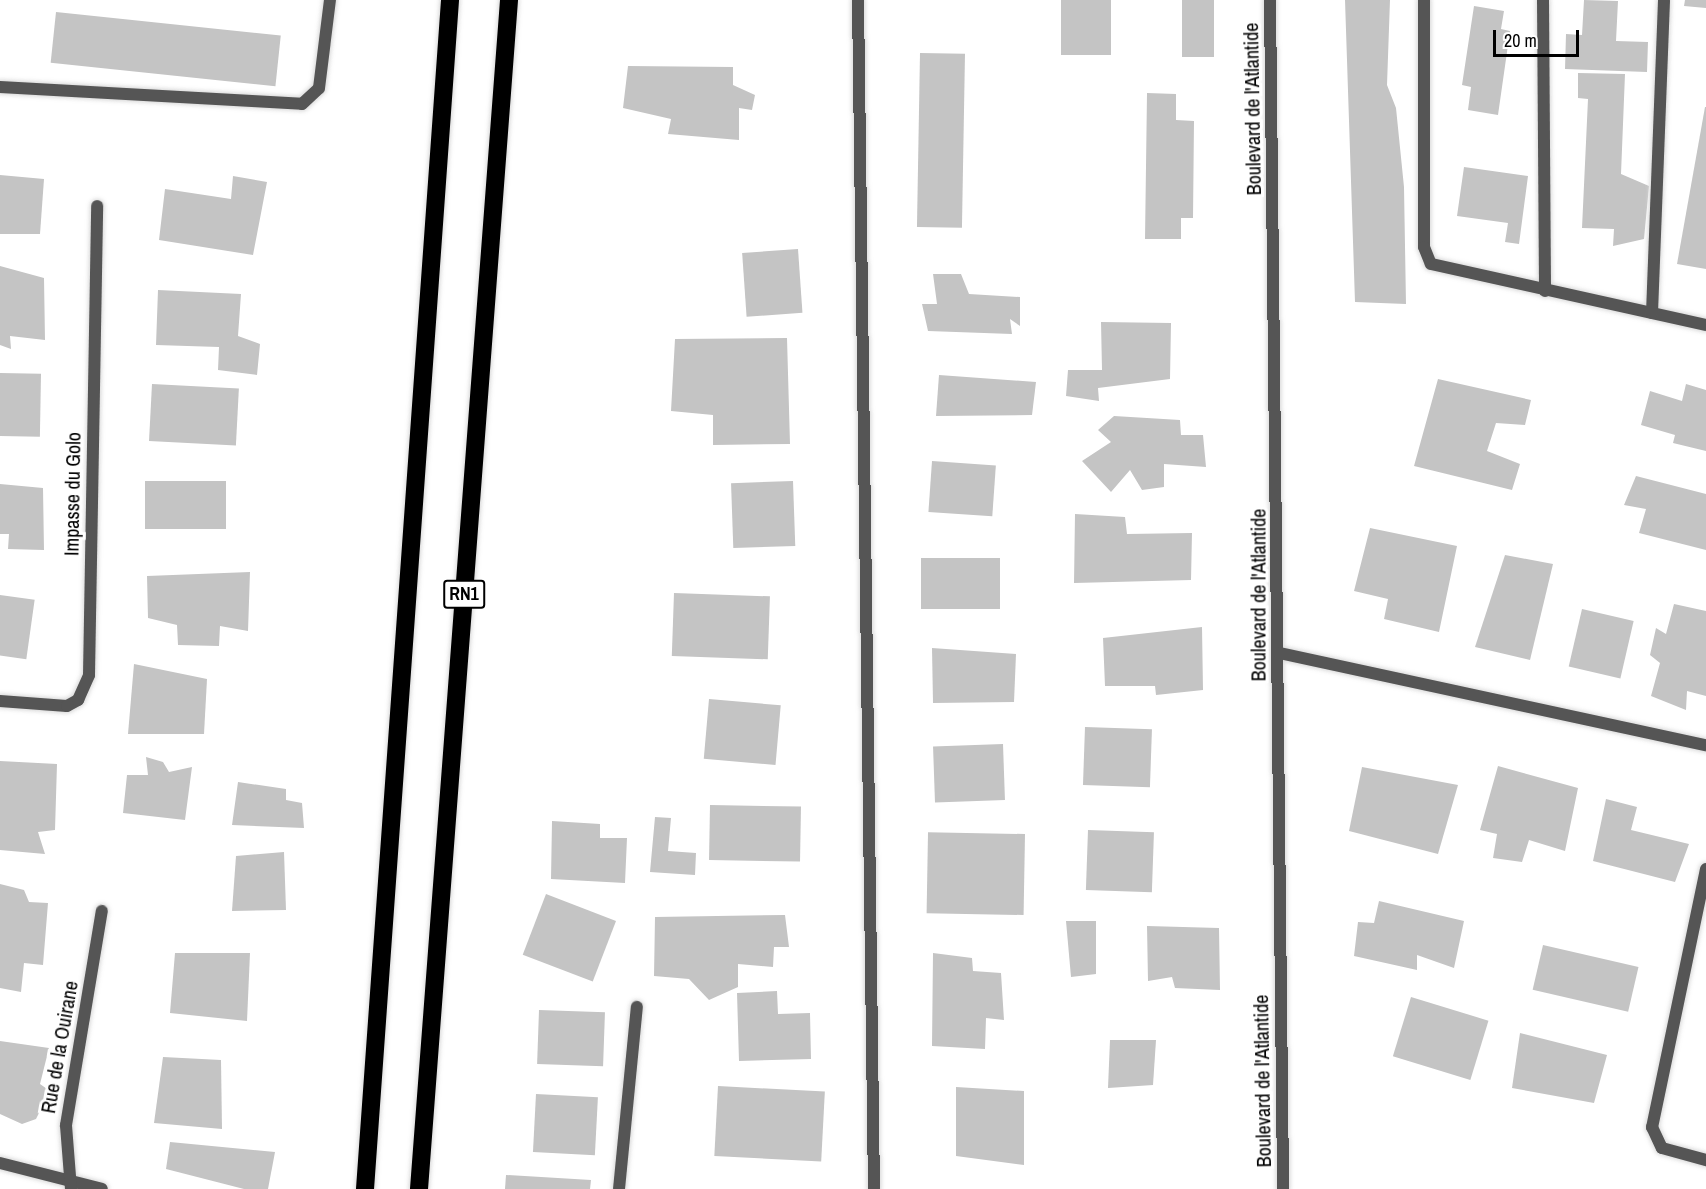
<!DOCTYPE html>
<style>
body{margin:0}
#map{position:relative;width:1706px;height:1189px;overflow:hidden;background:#fff;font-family:"Archivo Narrow",sans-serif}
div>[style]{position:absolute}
.building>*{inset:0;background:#c4c4c4;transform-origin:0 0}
.roads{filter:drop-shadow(0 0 2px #dbdbdb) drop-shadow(0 0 2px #dbdbdb)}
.street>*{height:12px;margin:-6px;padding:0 6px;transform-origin:6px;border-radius:6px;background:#555}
.highway>*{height:18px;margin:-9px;padding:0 9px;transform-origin:9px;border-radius:9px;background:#000}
span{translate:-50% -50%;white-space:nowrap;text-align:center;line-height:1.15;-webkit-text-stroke:6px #fff;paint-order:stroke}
.shield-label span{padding:2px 4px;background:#fff;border:2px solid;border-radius:4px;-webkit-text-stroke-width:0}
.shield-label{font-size:18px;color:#000;font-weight:700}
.street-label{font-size:20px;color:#000}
.scale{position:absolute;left:1493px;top:30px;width:86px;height:27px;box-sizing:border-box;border:3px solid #000;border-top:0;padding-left:8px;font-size:18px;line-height:21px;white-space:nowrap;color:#000;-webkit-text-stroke:4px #fff;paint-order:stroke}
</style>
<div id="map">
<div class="building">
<i style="left:1061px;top:0;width:50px;height:55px"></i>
<i style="left:1182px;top:0;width:32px;height:57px"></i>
<i style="clip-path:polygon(1345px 0,1390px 0,1387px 85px,1396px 108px,1404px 187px,1406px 304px,1355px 302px)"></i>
<i style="clip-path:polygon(1584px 0,1618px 1px,1616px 41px,1648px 42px,1647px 72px,1565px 69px,1566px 34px,1582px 35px)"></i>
<i style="clip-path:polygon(1685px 0,1706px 0,1706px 8px,1684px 6px)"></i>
<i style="clip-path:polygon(1474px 6px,1504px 11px,1501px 29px,1510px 31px,1498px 115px,1468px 110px,1471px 87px,1462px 85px)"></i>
<i style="left:56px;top:12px;width:226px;height:51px;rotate:6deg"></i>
<i style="left:920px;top:53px;width:45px;height:174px;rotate:1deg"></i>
<i style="clip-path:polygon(628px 66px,733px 67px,733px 85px,755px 95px,752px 110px,739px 108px,739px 140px,668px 134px,671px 119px,623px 108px)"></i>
<i style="clip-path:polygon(1578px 73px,1625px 74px,1621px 174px,1649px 186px,1644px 239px,1613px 246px,1614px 229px,1582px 228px,1588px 99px,1578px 98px)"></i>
<i style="clip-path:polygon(1147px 93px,1176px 94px,1176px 120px,1194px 121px,1193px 218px,1181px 218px,1181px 239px,1145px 239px)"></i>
<i style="clip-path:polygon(1705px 107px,1706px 107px,1706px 269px,1677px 264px)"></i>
<i style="clip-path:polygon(1464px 167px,1528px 176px,1519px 244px,1505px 242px,1508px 223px,1457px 216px)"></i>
<i style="clip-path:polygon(0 175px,44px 179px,40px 234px,0 234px)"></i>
<i style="clip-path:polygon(233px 176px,267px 182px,253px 255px,159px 240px,165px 189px,231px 199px)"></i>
<i style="left:798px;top:249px;width:64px;height:56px;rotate:86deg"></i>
<i style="clip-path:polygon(0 266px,44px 278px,45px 340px,10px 336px,11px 349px,0 345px)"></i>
<i style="clip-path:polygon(933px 274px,961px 274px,969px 294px,1020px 297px,1020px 326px,1010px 319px,1012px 334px,928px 331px,922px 304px,937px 304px)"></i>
<i style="clip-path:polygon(158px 290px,241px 294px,238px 336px,260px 344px,257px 375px,218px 370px,219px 347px,156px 345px)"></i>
<i style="clip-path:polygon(1101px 322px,1171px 323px,1170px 379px,1098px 388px,1099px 401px,1066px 396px,1068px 370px,1102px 370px)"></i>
<i style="clip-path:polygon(787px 338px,790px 444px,713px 445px,713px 415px,671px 411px,675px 339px)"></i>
<i style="left:0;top:373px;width:41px;height:63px;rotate:1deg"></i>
<i style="clip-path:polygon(939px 375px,1036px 382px,1032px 415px,936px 416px)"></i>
<i style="clip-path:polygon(1438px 379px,1531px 400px,1525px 425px,1496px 423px,1487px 451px,1520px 464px,1512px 490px,1414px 466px)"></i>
<i style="left:152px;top:384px;width:87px;height:57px;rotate:3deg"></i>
<i style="clip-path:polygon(1686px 384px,1706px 390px,1706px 451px,1673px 443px,1675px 435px,1641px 425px,1650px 391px,1682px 401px)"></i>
<i style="clip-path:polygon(1114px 416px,1180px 420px,1181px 435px,1203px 435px,1206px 467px,1164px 464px,1164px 487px,1142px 490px,1130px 470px,1111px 492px,1082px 461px,1111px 442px,1098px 430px)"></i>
<i style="left:932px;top:461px;width:64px;height:51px;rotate:4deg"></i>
<i style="clip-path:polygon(1636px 476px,1706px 494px,1706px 550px,1639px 533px,1646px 509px,1624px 505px)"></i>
<i style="left:145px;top:481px;width:81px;height:48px"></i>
<i style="left:793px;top:481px;width:65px;height:62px;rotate:88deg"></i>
<i style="clip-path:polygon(0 484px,43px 488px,44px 550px,8px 549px,9px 534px,0 534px)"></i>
<i style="clip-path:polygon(1075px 514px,1125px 517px,1127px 534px,1192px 533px,1191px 580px,1074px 583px)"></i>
<i style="clip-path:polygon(1370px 528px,1457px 546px,1439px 632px,1384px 619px,1388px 599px,1354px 591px)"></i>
<i style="clip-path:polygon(1505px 555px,1553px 564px,1530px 660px,1475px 647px)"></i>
<i style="left:1000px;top:558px;width:51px;height:79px;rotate:90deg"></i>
<i style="clip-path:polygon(250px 572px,248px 631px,220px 626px,219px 646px,178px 645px,177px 625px,148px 618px,147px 576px)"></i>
<i style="left:674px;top:593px;width:96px;height:63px;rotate:2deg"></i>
<i style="left:0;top:595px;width:35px;height:60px;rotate:8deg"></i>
<i style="clip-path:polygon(1674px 604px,1706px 611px,1706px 696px,1687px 691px,1686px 710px,1651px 696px,1660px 663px,1650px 655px,1656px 628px,1666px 634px)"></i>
<i style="left:1582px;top:609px;width:53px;height:59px;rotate:13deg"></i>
<i style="clip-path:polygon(1202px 627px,1203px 690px,1156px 695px,1155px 686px,1105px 686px,1103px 638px)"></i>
<i style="clip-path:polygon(932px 648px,1016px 654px,1014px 702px,933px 703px)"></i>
<i style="clip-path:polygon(134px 664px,207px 679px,204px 734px,128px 734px)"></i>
<i style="left:709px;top:699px;width:72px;height:60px;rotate:5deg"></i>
<i style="left:1085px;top:727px;width:67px;height:58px;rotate:2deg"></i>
<i style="left:1003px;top:744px;width:56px;height:70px;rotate:88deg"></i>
<i style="clip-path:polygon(146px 757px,163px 762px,169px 772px,192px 767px,185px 820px,123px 813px,127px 775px,148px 775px)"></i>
<i style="clip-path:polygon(0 761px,57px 764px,55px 830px,38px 832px,45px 854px,0 850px)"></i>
<i style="clip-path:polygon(1498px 766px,1578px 788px,1565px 851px,1529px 840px,1522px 862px,1493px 858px,1497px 834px,1480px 830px)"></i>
<i style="clip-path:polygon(1362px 767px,1458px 785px,1438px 854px,1349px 831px)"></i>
<i style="clip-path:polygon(238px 782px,286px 789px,286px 800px,302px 803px,304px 828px,232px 825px)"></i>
<i style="clip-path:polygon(1606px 799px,1637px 807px,1631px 830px,1689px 844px,1675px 882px,1593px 861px)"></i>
<i style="left:710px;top:805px;width:91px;height:55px;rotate:1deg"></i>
<i style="clip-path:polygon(655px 817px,671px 818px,668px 851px,696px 853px,695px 875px,650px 872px)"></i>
<i style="clip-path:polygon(552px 821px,600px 824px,600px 838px,627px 838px,625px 883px,551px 879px)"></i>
<i style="left:1088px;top:830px;width:66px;height:60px;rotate:2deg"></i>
<i style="left:1025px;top:834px;width:81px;height:97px;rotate:91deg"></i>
<i style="clip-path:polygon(284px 852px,286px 910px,232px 911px,236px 856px)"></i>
<i style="clip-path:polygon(0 884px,24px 890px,29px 902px,48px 903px,43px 965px,24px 963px,21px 992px,0 988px)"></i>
<i style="left:546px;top:894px;width:75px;height:65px;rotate:21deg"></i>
<i style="clip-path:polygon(1379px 901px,1464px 921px,1454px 968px,1417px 955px,1417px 970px,1354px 956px,1358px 922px,1374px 923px)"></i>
<i style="clip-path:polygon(785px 915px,789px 947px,774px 947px,773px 967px,738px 964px,738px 987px,709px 1000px,689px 979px,654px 976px,655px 917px)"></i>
<i style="clip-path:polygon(1066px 921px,1096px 921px,1096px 974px,1071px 977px)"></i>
<i style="clip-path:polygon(1147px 926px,1219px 928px,1220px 990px,1175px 988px,1172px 977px,1148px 981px)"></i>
<i style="left:1543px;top:945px;width:98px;height:46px;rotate:13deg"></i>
<i style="clip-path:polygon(175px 953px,250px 953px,247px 1021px,170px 1013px)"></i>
<i style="clip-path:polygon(933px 953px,972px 958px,973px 971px,1001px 973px,1004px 1020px,986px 1018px,985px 1049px,932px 1046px)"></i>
<i style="clip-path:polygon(777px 991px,778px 1014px,810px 1013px,811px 1059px,739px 1061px,737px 993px)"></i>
<i style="left:1411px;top:997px;width:81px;height:62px;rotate:17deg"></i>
<i style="left:539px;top:1010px;width:66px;height:54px;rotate:2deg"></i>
<i style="clip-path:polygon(1520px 1033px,1607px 1055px,1594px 1103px,1512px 1088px)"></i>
<i style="clip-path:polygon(1110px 1040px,1156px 1040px,1153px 1085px,1108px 1088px)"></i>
<i style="clip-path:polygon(0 1041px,49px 1048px,40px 1084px,50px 1091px,36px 1119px,22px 1124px,0 1114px)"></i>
<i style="clip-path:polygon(163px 1057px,221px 1060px,222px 1129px,154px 1123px)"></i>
<i style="left:718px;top:1086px;width:107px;height:70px;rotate:3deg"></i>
<i style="clip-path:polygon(956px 1087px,1024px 1091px,1024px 1165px,956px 1156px)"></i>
<i style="left:536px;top:1094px;width:62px;height:58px;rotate:3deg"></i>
<i style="clip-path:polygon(170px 1142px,275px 1152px,268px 1189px,244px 1189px,166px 1169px)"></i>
<i style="clip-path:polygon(506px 1175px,591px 1180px,590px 1189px,505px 1189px)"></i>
</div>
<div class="roads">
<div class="street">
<i style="left:858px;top:0;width:1189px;rotate:89.23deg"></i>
<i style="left:1270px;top:0;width:1189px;rotate:89.37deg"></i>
<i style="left:1424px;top:0;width:247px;rotate:90deg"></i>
<i style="left:1424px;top:247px;width:18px;rotate:68deg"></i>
<i style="left:1431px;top:264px;width:282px;rotate:12.5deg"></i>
<i style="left:1543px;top:0;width:291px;rotate:89.6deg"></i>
<i style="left:0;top:87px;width:302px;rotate:3.2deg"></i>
<i style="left:302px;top:104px;width:23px;rotate:-43deg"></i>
<i style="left:319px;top:88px;width:89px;rotate:-82.9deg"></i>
<i style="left:1652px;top:313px;width:313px;rotate:-87.8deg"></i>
<i style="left:1279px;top:653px;width:437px;rotate:12.2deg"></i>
<i style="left:0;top:701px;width:67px;rotate:4.3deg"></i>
<i style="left:67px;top:706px;width:13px;rotate:-29deg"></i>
<i style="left:78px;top:700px;width:27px;rotate:-66deg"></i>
<i style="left:89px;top:675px;width:469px;rotate:-89deg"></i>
<i style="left:1706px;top:869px;width:264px;rotate:101.8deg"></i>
<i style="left:1652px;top:1127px;width:23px;rotate:65deg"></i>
<i style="left:1662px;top:1148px;width:46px;rotate:15.3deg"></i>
<i style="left:0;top:1163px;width:105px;rotate:14.3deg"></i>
<i style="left:71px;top:1189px;width:64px;rotate:-94.5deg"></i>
<i style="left:66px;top:1125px;width:217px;rotate:-80.5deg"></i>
<i style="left:619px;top:1189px;width:183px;rotate:-84.4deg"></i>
</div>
<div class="highway">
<i style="left:365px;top:1189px;width:1192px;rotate:-85.91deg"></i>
<i style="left:419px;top:1189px;width:1192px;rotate:-85.67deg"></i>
</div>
</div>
<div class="shield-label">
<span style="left:464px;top:594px">RN1</span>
</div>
<div class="street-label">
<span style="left:1252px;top:109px;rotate:-91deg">Boulevard de l'Atlantide</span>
<span style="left:72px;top:494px;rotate:-89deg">Impasse du Golo</span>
<span style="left:1258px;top:595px;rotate:-90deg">Boulevard de l'Atlantide</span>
<span style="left:59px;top:1047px;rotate:-80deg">Rue de la Ouirane</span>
<span style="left:1262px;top:1081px;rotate:-91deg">Boulevard de l'Atlantide</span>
</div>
<div class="scale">20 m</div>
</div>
